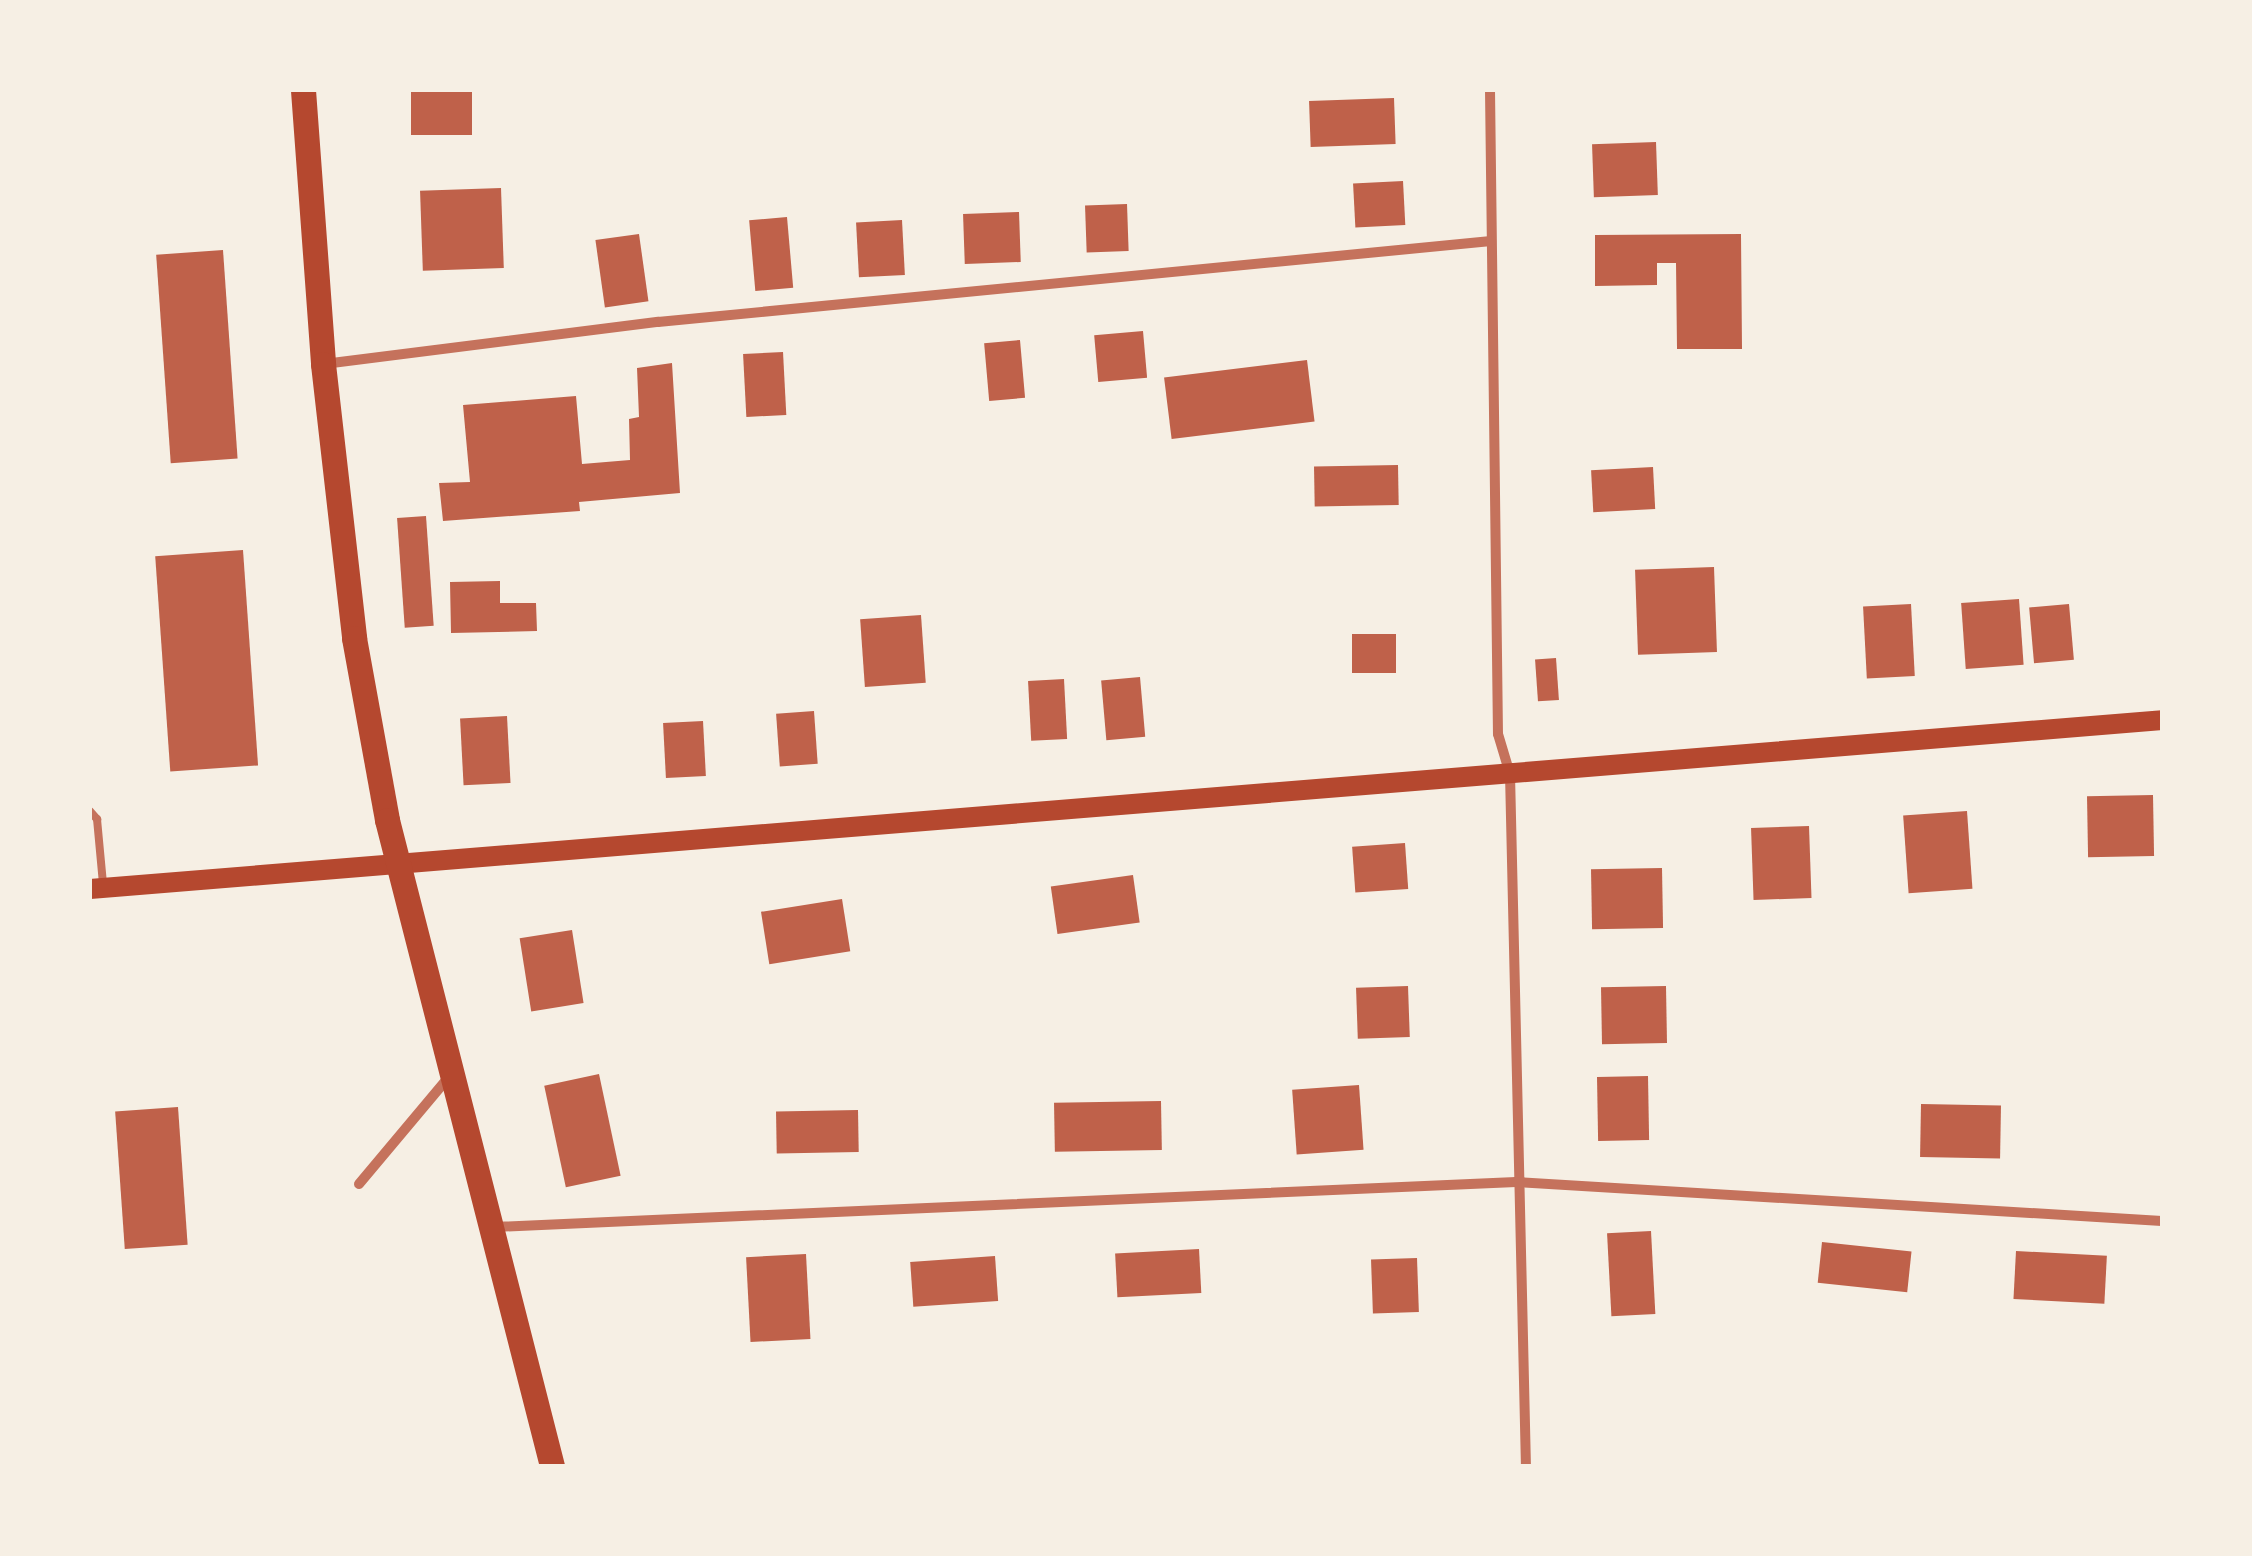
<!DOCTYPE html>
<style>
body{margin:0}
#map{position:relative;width:2252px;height:1556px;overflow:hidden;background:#f6efe4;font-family:Roboto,sans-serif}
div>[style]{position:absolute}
.building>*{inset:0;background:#bf614a;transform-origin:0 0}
.service>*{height:8px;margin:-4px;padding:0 4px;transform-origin:4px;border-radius:4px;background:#c5725c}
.minor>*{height:10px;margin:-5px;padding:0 5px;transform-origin:5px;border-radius:5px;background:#c5725c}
.secondary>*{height:20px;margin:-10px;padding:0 10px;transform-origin:10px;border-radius:10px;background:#b5482f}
.primary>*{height:25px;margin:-12.5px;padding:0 12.5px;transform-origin:12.5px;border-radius:12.5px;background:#b5482f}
span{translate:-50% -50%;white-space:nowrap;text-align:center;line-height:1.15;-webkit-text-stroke:10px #f6efe4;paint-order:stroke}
.frame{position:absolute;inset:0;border:92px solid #f6efe4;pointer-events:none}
</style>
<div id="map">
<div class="building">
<i style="left:411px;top:90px;width:61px;height:45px"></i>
<i style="left:1394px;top:98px;width:46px;height:85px;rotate:88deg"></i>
<i style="left:1656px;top:142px;width:53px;height:64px;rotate:88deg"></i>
<i style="left:1403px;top:181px;width:44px;height:50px;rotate:87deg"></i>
<i style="left:501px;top:188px;width:80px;height:81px;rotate:88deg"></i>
<i style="left:1127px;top:204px;width:47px;height:42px;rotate:88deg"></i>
<i style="left:1019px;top:212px;width:50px;height:56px;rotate:88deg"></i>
<i style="left:787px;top:217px;width:71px;height:38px;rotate:85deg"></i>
<i style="left:902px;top:220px;width:55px;height:46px;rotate:87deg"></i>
<i style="left:639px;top:234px;width:68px;height:44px;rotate:82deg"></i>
<i style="clip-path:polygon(1741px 234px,1742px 349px,1677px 349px,1676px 263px,1657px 263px,1657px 285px,1595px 286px,1595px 235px)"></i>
<i style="left:223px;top:250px;width:209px;height:67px;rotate:86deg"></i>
<i style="left:1143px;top:331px;width:47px;height:49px;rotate:85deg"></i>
<i style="left:1020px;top:340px;width:58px;height:36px;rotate:85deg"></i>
<i style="left:783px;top:352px;width:63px;height:40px;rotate:87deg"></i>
<i style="left:1307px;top:360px;width:62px;height:144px;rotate:83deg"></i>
<i style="clip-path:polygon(672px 363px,680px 493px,579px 502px,580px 511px,443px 521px,439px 483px,470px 482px,463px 405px,576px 396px,582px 464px,630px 460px,629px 419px,639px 417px,637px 368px)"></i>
<i style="left:1398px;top:465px;width:40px;height:84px;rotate:89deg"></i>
<i style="left:1653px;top:467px;width:42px;height:62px;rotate:87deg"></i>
<i style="left:426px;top:516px;width:110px;height:29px;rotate:86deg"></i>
<i style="left:243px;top:550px;width:216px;height:88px;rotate:86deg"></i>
<i style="left:1714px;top:567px;width:85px;height:79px;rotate:88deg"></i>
<i style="clip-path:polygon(500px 581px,500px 603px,536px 603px,537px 631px,451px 633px,450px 582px)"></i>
<i style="left:2019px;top:599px;width:66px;height:58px;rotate:86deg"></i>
<i style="left:1911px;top:604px;width:72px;height:48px;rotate:87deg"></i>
<i style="left:2069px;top:604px;width:56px;height:40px;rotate:85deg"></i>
<i style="left:921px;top:615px;width:68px;height:61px;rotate:86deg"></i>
<i style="left:1352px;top:634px;width:44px;height:39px"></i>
<i style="left:1556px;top:658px;width:42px;height:21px;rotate:86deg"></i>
<i style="left:1140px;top:677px;width:60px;height:39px;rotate:85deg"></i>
<i style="left:1064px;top:679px;width:60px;height:36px;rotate:87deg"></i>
<i style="left:814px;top:711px;width:53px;height:38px;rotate:86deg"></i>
<i style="left:507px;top:716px;width:67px;height:47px;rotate:87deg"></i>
<i style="left:703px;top:721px;width:55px;height:40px;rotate:87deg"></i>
<i style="left:2153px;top:795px;width:61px;height:66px;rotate:89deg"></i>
<i style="left:1967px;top:811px;width:78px;height:64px;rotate:86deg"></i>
<i style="left:1809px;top:826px;width:72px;height:58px;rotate:88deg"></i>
<i style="left:1405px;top:843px;width:46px;height:53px;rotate:86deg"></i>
<i style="left:1662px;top:868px;width:60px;height:71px;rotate:89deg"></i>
<i style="left:1133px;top:875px;width:48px;height:83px;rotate:82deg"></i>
<i style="left:842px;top:899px;width:53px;height:82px;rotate:81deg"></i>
<i style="left:572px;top:930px;width:74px;height:53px;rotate:81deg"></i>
<i style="left:1408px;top:986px;width:51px;height:52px;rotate:88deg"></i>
<i style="left:1666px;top:986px;width:57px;height:65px;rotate:89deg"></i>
<i style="left:599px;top:1074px;width:104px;height:56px;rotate:78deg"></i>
<i style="left:1648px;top:1076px;width:64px;height:51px;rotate:89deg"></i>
<i style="left:1359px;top:1085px;width:65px;height:67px;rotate:86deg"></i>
<i style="left:1161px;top:1101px;width:49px;height:107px;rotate:89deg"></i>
<i style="left:1921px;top:1104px;width:80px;height:53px;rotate:1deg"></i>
<i style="left:178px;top:1107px;width:138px;height:63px;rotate:86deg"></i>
<i style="left:858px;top:1110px;width:42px;height:82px;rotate:89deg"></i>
<i style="left:1651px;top:1231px;width:83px;height:44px;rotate:87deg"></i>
<i style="left:1822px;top:1242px;width:90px;height:41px;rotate:6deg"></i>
<i style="left:1199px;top:1249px;width:44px;height:84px;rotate:87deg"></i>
<i style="left:2016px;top:1251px;width:91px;height:48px;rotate:3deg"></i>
<i style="left:806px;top:1254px;width:85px;height:60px;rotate:87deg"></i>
<i style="left:995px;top:1256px;width:45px;height:85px;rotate:86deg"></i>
<i style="left:1417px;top:1258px;width:54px;height:46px;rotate:88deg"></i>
</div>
<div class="service">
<i style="left:90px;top:811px;width:11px;rotate:49deg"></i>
<i style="left:97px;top:819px;width:65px;rotate:84.7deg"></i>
</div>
<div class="minor">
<i style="left:1490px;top:90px;width:644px;rotate:89.29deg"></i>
<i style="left:1498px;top:734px;width:42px;rotate:73.3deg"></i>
<i style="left:1510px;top:774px;width:692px;rotate:88.68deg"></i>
<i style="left:324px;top:364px;width:337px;rotate:-7.2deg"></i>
<i style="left:658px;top:322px;width:837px;rotate:-5.55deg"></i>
<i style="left:359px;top:1184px;width:138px;rotate:-50deg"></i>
<i style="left:494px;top:1227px;width:1023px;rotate:-2.52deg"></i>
<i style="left:1516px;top:1182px;width:647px;rotate:3.45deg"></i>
</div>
<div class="secondary">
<i style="left:90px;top:889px;width:2079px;rotate:-4.66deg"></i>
</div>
<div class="primary">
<i style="left:303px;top:90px;width:275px;rotate:85.8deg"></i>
<i style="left:323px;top:364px;width:276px;rotate:83.5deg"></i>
<i style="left:354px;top:638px;width:185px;rotate:79.7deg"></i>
<i style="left:387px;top:820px;width:667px;rotate:75.67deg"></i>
</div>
<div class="frame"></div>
</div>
